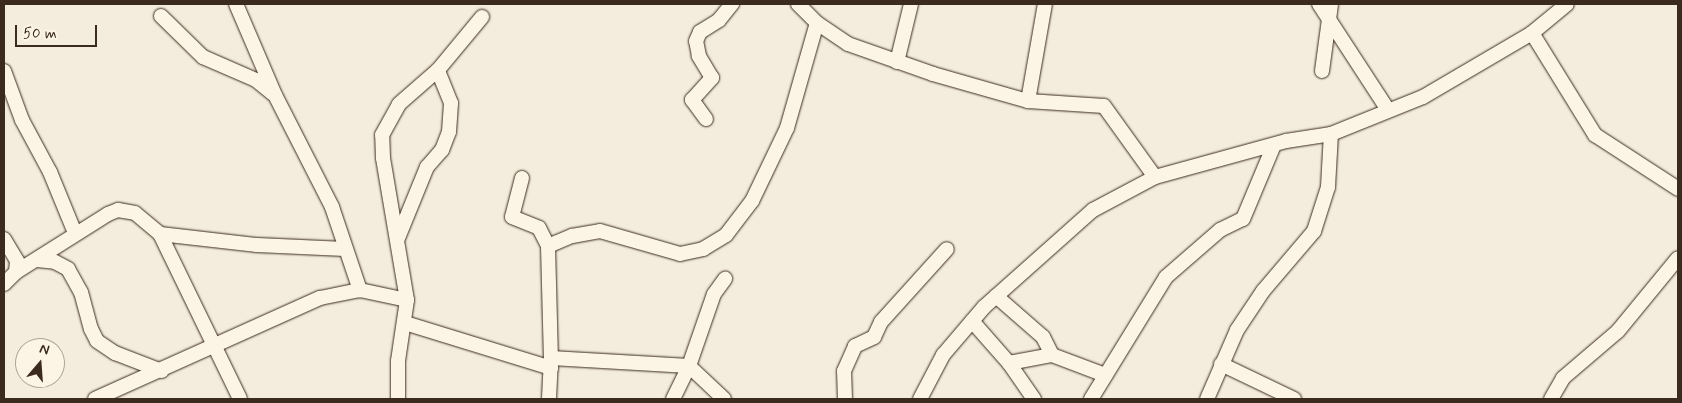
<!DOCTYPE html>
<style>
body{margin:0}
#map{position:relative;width:1682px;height:403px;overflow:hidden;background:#f4eddd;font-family:Mynerve,sans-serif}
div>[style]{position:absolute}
.roads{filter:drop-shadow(0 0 1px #3b2a1e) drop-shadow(0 0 1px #3b2a1e)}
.minor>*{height:14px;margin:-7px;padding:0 7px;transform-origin:7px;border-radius:7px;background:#fcf5e5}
span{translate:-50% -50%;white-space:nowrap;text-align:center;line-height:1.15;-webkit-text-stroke:4.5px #fcf5e5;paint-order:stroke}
.frame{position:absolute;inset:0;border:5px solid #3b2a1e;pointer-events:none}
.north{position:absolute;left:15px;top:338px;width:50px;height:50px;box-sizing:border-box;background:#fcf5e5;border:1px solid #afa495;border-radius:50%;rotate:18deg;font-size:14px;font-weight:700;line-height:20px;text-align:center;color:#3b2a1e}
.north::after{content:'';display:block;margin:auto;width:18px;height:22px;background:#3b2a1e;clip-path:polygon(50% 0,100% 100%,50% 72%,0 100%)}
.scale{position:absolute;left:15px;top:25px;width:82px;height:22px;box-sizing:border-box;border:2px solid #3b2a1e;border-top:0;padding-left:6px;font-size:15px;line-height:18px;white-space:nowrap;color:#3b2a1e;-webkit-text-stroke:4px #fcf5e5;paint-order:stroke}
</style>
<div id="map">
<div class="roads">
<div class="minor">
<i style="left:236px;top:4px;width:99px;rotate:66.8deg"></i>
<i style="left:275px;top:95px;width:126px;rotate:63deg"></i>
<i style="left:332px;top:207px;width:88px;rotate:71.4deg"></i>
<i style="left:360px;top:290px;width:48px;rotate:12deg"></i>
<i style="left:407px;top:300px;width:62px;rotate:98.4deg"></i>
<i style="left:398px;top:361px;width:38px;rotate:90deg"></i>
<i style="left:798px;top:4px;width:27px;rotate:45deg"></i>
<i style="left:817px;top:23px;width:37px;rotate:34deg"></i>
<i style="left:848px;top:44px;width:90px;rotate:19.4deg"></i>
<i style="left:933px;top:74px;width:99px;rotate:15.9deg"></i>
<i style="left:1028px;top:101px;width:76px;rotate:3.8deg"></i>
<i style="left:1104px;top:106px;width:87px;rotate:54.3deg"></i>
<i style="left:1319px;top:4px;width:126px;rotate:56.9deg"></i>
<i style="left:161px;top:16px;width:59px;rotate:44.3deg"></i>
<i style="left:203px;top:57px;width:58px;rotate:23.5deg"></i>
<i style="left:256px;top:80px;width:21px;rotate:39deg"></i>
<i style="left:1532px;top:33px;width:120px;rotate:58.3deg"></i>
<i style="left:1595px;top:135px;width:99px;rotate:33deg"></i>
<i style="left:897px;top:62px;width:60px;rotate:-76.4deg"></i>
<i style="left:4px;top:71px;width:52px;rotate:69.8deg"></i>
<i style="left:22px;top:120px;width:59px;rotate:61.7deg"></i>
<i style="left:50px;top:172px;width:66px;rotate:67.7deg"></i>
<i style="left:1322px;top:71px;width:68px;rotate:-82.3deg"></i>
<i style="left:1028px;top:101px;width:98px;rotate:-80.1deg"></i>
<i style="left:706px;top:119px;width:24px;rotate:-126deg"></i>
<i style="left:692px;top:100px;width:30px;rotate:-48deg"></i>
<i style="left:712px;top:78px;width:26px;rotate:-121deg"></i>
<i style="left:699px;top:56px;width:15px;rotate:-101deg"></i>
<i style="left:696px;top:41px;width:10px;rotate:-66deg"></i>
<i style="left:700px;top:32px;width:22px;rotate:-32deg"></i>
<i style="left:719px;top:20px;width:21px;rotate:-51deg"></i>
<i style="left:522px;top:178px;width:40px;rotate:104.4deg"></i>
<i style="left:512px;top:217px;width:29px;rotate:22deg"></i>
<i style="left:539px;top:228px;width:20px;rotate:63deg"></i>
<i style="left:548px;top:246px;width:112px;rotate:88.5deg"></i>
<i style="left:551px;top:358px;width:41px;rotate:92.8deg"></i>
<i style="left:160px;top:234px;width:98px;rotate:6.5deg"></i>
<i style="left:257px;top:245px;width:88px;rotate:2.6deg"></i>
<i style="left:398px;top:238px;width:77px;rotate:-67.8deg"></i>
<i style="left:427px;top:167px;width:23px;rotate:-49deg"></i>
<i style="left:442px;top:150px;width:19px;rotate:-69deg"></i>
<i style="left:449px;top:132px;width:29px;rotate:-86deg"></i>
<i style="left:451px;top:103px;width:35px;rotate:-112deg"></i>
<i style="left:4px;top:239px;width:26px;rotate:59deg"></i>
<i style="left:17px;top:261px;width:11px;rotate:95deg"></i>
<i style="left:16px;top:272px;width:17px;rotate:135deg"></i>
<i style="left:548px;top:246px;width:26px;rotate:-23deg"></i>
<i style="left:572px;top:236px;width:28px;rotate:-10deg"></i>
<i style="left:600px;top:231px;width:83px;rotate:16deg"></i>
<i style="left:680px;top:254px;width:24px;rotate:-12deg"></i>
<i style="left:703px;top:249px;width:27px;rotate:-31deg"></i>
<i style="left:726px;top:235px;width:43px;rotate:-52.6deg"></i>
<i style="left:752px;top:201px;width:81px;rotate:-64.4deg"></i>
<i style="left:787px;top:128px;width:109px;rotate:-74.1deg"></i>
<i style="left:37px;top:260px;width:18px;rotate:6deg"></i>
<i style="left:55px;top:262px;width:15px;rotate:28deg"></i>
<i style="left:68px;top:269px;width:26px;rotate:61deg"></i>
<i style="left:81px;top:292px;width:38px;rotate:75deg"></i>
<i style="left:91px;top:329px;width:13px;rotate:63deg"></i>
<i style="left:97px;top:341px;width:22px;rotate:34deg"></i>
<i style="left:115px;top:353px;width:50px;rotate:21deg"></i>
<i style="left:16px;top:272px;width:109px;rotate:-32.2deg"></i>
<i style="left:108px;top:214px;width:11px;rotate:-22deg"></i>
<i style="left:118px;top:210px;width:17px;rotate:10deg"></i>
<i style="left:135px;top:213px;width:33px;rotate:40deg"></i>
<i style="left:160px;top:234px;width:183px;rotate:64.1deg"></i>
<i style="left:996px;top:296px;width:62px;rotate:41.1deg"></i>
<i style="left:1043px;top:337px;width:20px;rotate:63deg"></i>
<i style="left:1052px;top:355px;width:57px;rotate:20.7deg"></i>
<i style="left:407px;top:300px;width:144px;rotate:-99.6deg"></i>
<i style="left:383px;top:158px;width:23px;rotate:-92deg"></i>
<i style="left:382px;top:135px;width:35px;rotate:-61deg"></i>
<i style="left:399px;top:104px;width:52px;rotate:-41.1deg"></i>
<i style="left:438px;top:70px;width:69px;rotate:-50.3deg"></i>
<i style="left:972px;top:321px;width:56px;rotate:48.6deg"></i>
<i style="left:1009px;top:363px;width:44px;rotate:55.2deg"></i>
<i style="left:405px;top:323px;width:153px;rotate:17.1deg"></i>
<i style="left:551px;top:358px;width:138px;rotate:3.3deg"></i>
<i style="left:689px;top:366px;width:48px;rotate:43.3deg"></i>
<i style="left:1009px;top:363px;width:44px;rotate:-10.5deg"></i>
<i style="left:1221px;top:364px;width:81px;rotate:25.6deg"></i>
<i style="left:95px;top:399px;width:247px;rotate:-24.2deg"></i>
<i style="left:320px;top:298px;width:41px;rotate:-11.3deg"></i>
<i style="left:673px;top:399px;width:37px;rotate:-64deg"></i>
<i style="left:689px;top:366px;width:76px;rotate:-70.9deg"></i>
<i style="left:714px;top:294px;width:19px;rotate:-54deg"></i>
<i style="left:845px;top:399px;width:28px;rotate:-92deg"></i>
<i style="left:844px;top:371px;width:27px;rotate:-66deg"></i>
<i style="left:855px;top:346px;width:21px;rotate:-25deg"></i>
<i style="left:874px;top:337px;width:17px;rotate:-65deg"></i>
<i style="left:881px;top:322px;width:98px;rotate:-47.9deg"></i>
<i style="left:920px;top:399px;width:50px;rotate:-62.4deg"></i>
<i style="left:943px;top:355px;width:63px;rotate:-49.5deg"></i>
<i style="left:984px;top:307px;width:146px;rotate:-41.7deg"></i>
<i style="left:1093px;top:210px;width:70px;rotate:-28deg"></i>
<i style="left:1155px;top:177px;width:136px;rotate:-15.4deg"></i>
<i style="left:1286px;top:141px;width:46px;rotate:-8.8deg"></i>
<i style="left:1331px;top:134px;width:99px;rotate:-21.9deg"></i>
<i style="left:1423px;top:97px;width:126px;rotate:-30.4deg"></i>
<i style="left:1532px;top:33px;width:45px;rotate:-39.6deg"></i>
<i style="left:1091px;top:399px;width:143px;rotate:-58.4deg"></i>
<i style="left:1166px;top:277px;width:72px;rotate:-41deg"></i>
<i style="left:1220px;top:230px;width:25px;rotate:-26deg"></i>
<i style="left:1243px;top:219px;width:80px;rotate:-67.3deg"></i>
<i style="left:1207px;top:399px;width:75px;rotate:-66.5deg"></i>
<i style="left:1237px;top:330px;width:47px;rotate:-56.3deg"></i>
<i style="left:1263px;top:291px;width:79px;rotate:-49.6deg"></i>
<i style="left:1314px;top:231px;width:46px;rotate:-72.3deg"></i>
<i style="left:1328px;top:187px;width:53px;rotate:-86.8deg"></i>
<i style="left:1551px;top:399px;width:24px;rotate:-60deg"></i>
<i style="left:1563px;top:378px;width:72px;rotate:-40.5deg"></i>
<i style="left:1618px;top:331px;width:94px;rotate:-50.6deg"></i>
</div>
</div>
<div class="frame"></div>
<div class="north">N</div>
<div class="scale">50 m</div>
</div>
